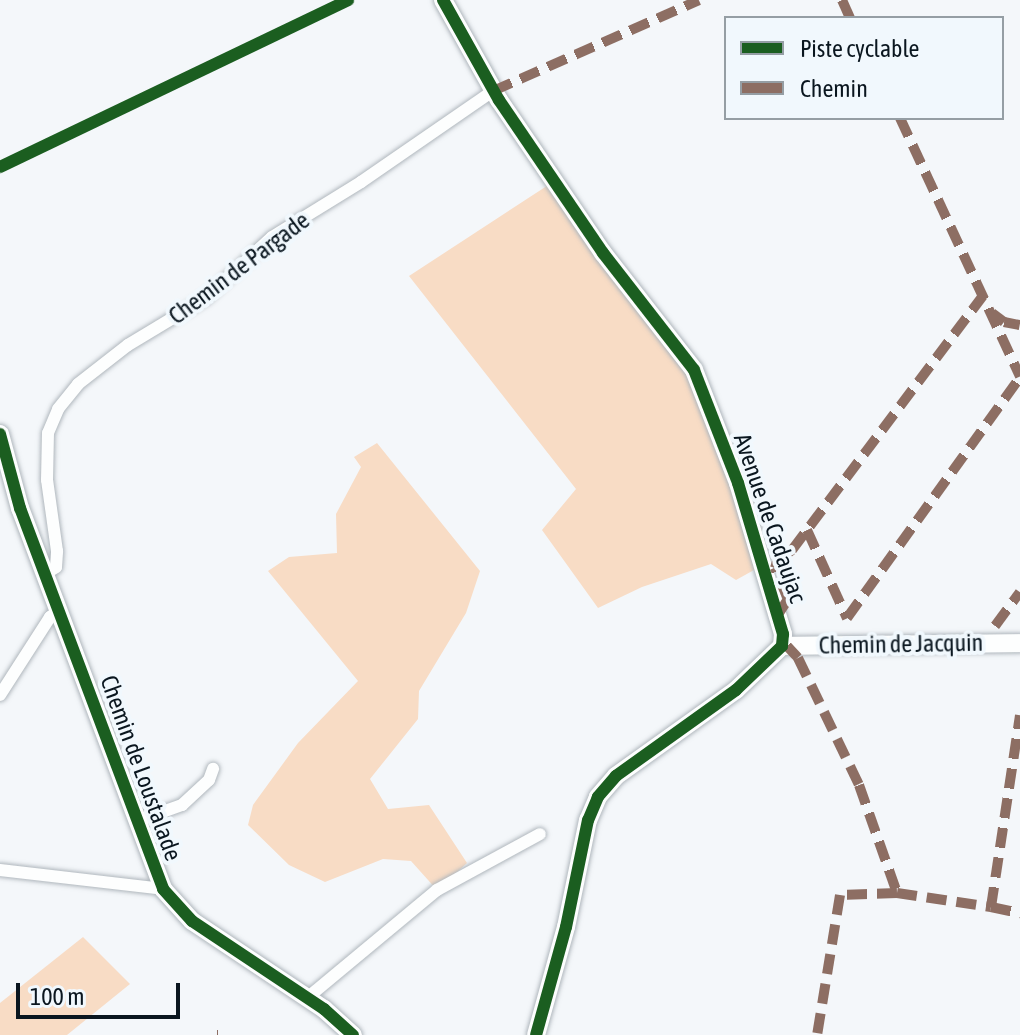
<!DOCTYPE html>
<style>
body{margin:0}
#map{position:relative;width:1020px;height:1035px;overflow:hidden;background:#f4f7fa;font-family:"Asap Condensed",sans-serif}
div>[style]{position:absolute}
.green>*{inset:0;background:#f8dcc5}
.roads{filter:drop-shadow(0 0 2px #b0b7bd) drop-shadow(0 0 2px #b0b7bd)}
.street>*{height:12px;margin:-6px;padding:0 6px;transform-origin:6px;border-radius:6px;background:#fdfefe}
.secondary>*{height:18px;margin:-9px;padding:0 9px;transform-origin:9px;border-radius:9px;background:#fdfefe}
.quiet>*{height:10px;margin-top:-5px;transform-origin:0;background:repeating-linear-gradient(90deg,#8d6e63 0 20px,transparent 0 30px)}
.cycleway>*{height:12px;margin:-6px;padding:0 6px;transform-origin:6px;border-radius:6px;background:#1b5e20}
span{translate:-50% -50%;white-space:nowrap;text-align:center;line-height:1.15;-webkit-text-stroke:8px #f1f8fd;paint-order:stroke}
.street-label{font-size:24px;color:#0a161f}
.legend{position:absolute;left:724px;top:16px;width:280px;height:104px;box-sizing:border-box;background:#f1f8fd;border:2px solid #959ea4;margin:0;padding:10px 14px;list-style:none;font-size:24px;color:#0a161f}
.legend li{display:flex;align-items:center;gap:16px;height:40px}
.legend b{width:40px;border:2px solid #959ea4}
.scale{position:absolute;left:16px;top:983px;width:164px;height:36px;box-sizing:border-box;border:4px solid #0a161f;border-top:0;padding-left:10px;font-size:24px;line-height:28px;white-space:nowrap;color:#0a161f;-webkit-text-stroke:6px #f1f8fd;paint-order:stroke}
</style>
<div id="map">
<div class="green">
<i style="clip-path:polygon(556px 180px,697px 386px,763px 565px,736px 580px,711px 564px,642px 587px,598px 608px,542px 530px,576px 489px,409px 276px)"></i>
<i style="clip-path:polygon(377px 443px,480px 571px,466px 613px,419px 691px,418px 719px,370px 779px,388px 809px,429px 805px,467px 863px,437px 890px,411px 861px,383px 859px,325px 882px,289px 865px,248px 825px,253px 805px,298px 743px,358px 681px,268px 571px,289px 557px,337px 553px,336px 514px,361px 467px,354px 457px)"></i>
<i style="clip-path:polygon(83px 937px,130px 984px,67px 1035px,0 1035px,0 1003px)"></i>
</div>
<div class="roads">
<div class="street">
<i style="left:45px;top:574px;width:13px;rotate:-32deg"></i>
<i style="left:56px;top:567px;width:16px;rotate:-86deg"></i>
<i style="left:57px;top:551px;width:72px;rotate:-98deg"></i>
<i style="left:47px;top:480px;width:47px;rotate:-88.8deg"></i>
<i style="left:48px;top:433px;width:26px;rotate:-67deg"></i>
<i style="left:58px;top:409px;width:32px;rotate:-51deg"></i>
<i style="left:78px;top:384px;width:63px;rotate:-38deg"></i>
<i style="left:128px;top:345px;width:91px;rotate:-31.1deg"></i>
<i style="left:206px;top:298px;width:90px;rotate:-42.7deg"></i>
<i style="left:272px;top:237px;width:105px;rotate:-31.7deg"></i>
<i style="left:361px;top:182px;width:160px;rotate:-34.6deg"></i>
<i style="left:0;top:695px;width:93px;rotate:-57.3deg"></i>
<i style="left:50px;top:617px;width:11px;rotate:-34deg"></i>
<i style="left:137px;top:821px;width:48px;rotate:-19.6deg"></i>
<i style="left:182px;top:805px;width:37px;rotate:-43deg"></i>
<i style="left:209px;top:780px;width:12px;rotate:-70deg"></i>
<i style="left:0;top:870px;width:164px;rotate:6.6deg"></i>
<i style="left:307px;top:998px;width:169px;rotate:-39.7deg"></i>
<i style="left:437px;top:890px;width:117px;rotate:-28.5deg"></i>
</div>
<div class="secondary">
<i style="left:443px;top:0;width:115px;rotate:60.8deg"></i>
<i style="left:499px;top:100px;width:185px;rotate:55.8deg"></i>
<i style="left:603px;top:253px;width:148px;rotate:52.1deg"></i>
<i style="left:694px;top:370px;width:121px;rotate:68.7deg"></i>
<i style="left:738px;top:483px;width:158px;rotate:73.4deg"></i>
<i style="left:783px;top:634px;width:12px;rotate:95deg"></i>
<i style="left:782px;top:646px;width:64px;rotate:136.3deg"></i>
<i style="left:736px;top:690px;width:148px;rotate:144.4deg"></i>
<i style="left:616px;top:776px;width:28px;rotate:131deg"></i>
<i style="left:598px;top:797px;width:25px;rotate:113deg"></i>
<i style="left:588px;top:820px;width:109px;rotate:101.6deg"></i>
<i style="left:566px;top:927px;width:112px;rotate:105.5deg"></i>
<i style="left:0;top:434px;width:77px;rotate:74.9deg"></i>
<i style="left:20px;top:508px;width:407px;rotate:69.4deg"></i>
<i style="left:163px;top:889px;width:43px;rotate:47.8deg"></i>
<i style="left:192px;top:921px;width:159px;rotate:33.7deg"></i>
<i style="left:324px;top:1009px;width:39px;rotate:42deg"></i>
<i style="left:782px;top:646px;width:238px;rotate:-0.7deg"></i>
</div>
</div>
<div class="quiet">
<i style="left:842px;top:0;width:20px;rotate:66deg"></i>
<i style="left:493px;top:91px;width:225px;rotate:-23.8deg"></i>
<i style="left:900px;top:118px;width:285px;rotate:65.1deg"></i>
<i style="left:992px;top:313px;width:15px;rotate:37deg"></i>
<i style="left:1004px;top:322px;width:16px;rotate:11deg"></i>
<i style="left:807px;top:530px;width:97px;rotate:65.6deg"></i>
<i style="left:847px;top:618px;width:297px;rotate:-54.3deg"></i>
<i style="left:779px;top:613px;width:17px;rotate:-57deg"></i>
<i style="left:788px;top:599px;width:34px;rotate:-113deg"></i>
<i style="left:775px;top:568px;width:6px;rotate:-72deg"></i>
<i style="left:777px;top:562px;width:19px;rotate:-39deg"></i>
<i style="left:792px;top:550px;width:318px;rotate:-53.1deg"></i>
<i style="left:995px;top:626px;width:42px;rotate:-53.7deg"></i>
<i style="left:787px;top:646px;width:16px;rotate:47deg"></i>
<i style="left:798px;top:658px;width:141px;rotate:64.3deg"></i>
<i style="left:859px;top:785px;width:114px;rotate:70.6deg"></i>
<i style="left:897px;top:893px;width:57px;rotate:178deg"></i>
<i style="left:840px;top:895px;width:142px;rotate:99.3deg"></i>
<i style="left:897px;top:893px;width:95px;rotate:8.5deg"></i>
<i style="left:991px;top:907px;width:194px;rotate:-81.4deg"></i>
<i style="left:991px;top:907px;width:30px;rotate:12deg"></i>
<i style="left:217px;top:1035px;width:1px"></i>
</div>
<div class="cycleway">
<i style="left:443px;top:0;width:115px;rotate:60.8deg"></i>
<i style="left:499px;top:100px;width:185px;rotate:55.8deg"></i>
<i style="left:603px;top:253px;width:148px;rotate:52.1deg"></i>
<i style="left:694px;top:370px;width:121px;rotate:68.7deg"></i>
<i style="left:738px;top:483px;width:158px;rotate:73.4deg"></i>
<i style="left:783px;top:634px;width:12px;rotate:95deg"></i>
<i style="left:782px;top:646px;width:64px;rotate:136.3deg"></i>
<i style="left:736px;top:690px;width:148px;rotate:144.4deg"></i>
<i style="left:616px;top:776px;width:28px;rotate:131deg"></i>
<i style="left:598px;top:797px;width:25px;rotate:113deg"></i>
<i style="left:588px;top:820px;width:109px;rotate:101.6deg"></i>
<i style="left:566px;top:927px;width:112px;rotate:105.5deg"></i>
<i style="left:0;top:167px;width:386px;rotate:-25.6deg"></i>
<i style="left:0;top:434px;width:77px;rotate:74.9deg"></i>
<i style="left:20px;top:508px;width:407px;rotate:69.4deg"></i>
<i style="left:163px;top:889px;width:43px;rotate:47.8deg"></i>
<i style="left:192px;top:921px;width:159px;rotate:33.7deg"></i>
<i style="left:324px;top:1009px;width:39px;rotate:42deg"></i>
</div>
<div class="street-label">
<span style="left:239px;top:268px;rotate:-37deg">Chemin de Pargade</span>
<span style="left:770px;top:518px;rotate:71deg">Avenue de Cadaujac</span>
<span style="left:901px;top:644px;rotate:-1deg">Chemin de Jacquin</span>
<span style="left:141px;top:768px;rotate:70deg">Chemin de Loustalade</span>
</div>
<ul class="legend">
<li><b style="height:10px;background:#1b5e20"></b>Piste cyclable</li>
<li><b style="height:10px;background:#8d6e63"></b>Chemin</li>
</ul>
<div class="scale">100 m</div>
</div>
